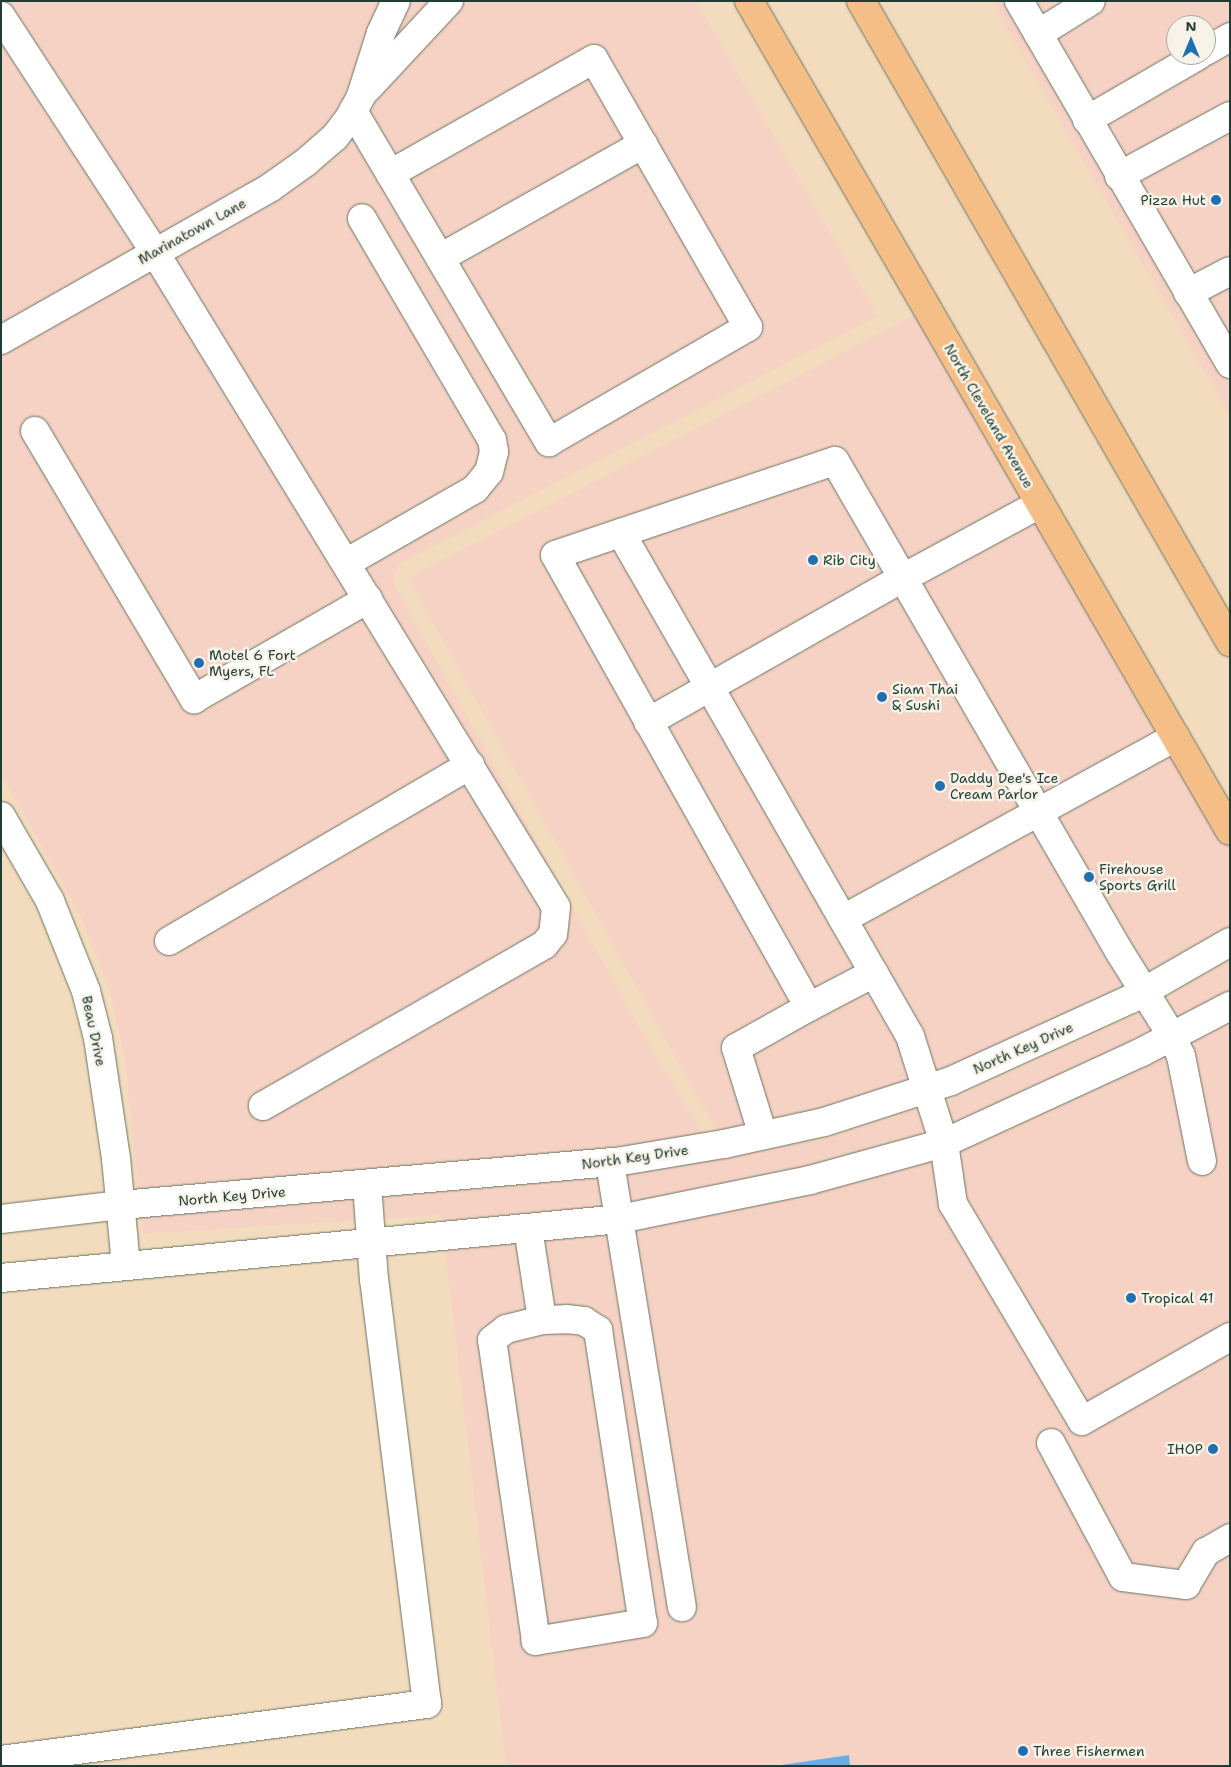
<!DOCTYPE html>
<style>
body{margin:0}
#map{position:relative;width:1231px;height:1767px;overflow:hidden;background:#f3dcbd;font-family:"Shantell Sans",sans-serif}
div>[style]{position:absolute}
.built>*{inset:0;background:#f6d2c4}
.water>*{inset:0;background:#6bafe1}
.roads{filter:drop-shadow(0 0 1px #697564) drop-shadow(0 0 1px #697564)}
.minor>*{height:28px;margin:-14px;padding:0 14px;transform-origin:14px;border-radius:14px;background:#fff}
.major>*{height:28px;margin:-14px;padding:0 14px;transform-origin:14px;border-radius:14px;background:#f6be87}
.dots>*{width:14px;height:14px;translate:-50% -50%;box-sizing:border-box;border:2px solid #f7f3e8;border-radius:50%}
span{translate:-50% -50%;white-space:nowrap;text-align:center;line-height:1.15;-webkit-text-stroke:5px #f7f3e8;paint-order:stroke}
.poi-label{font-size:14px;color:#1f3d34}
.right{translate:-100% -50%;text-align:right}
.left{translate:0 -50%;text-align:left}
.street-label{font-size:14px;color:#1f3d34}
.frame{position:absolute;inset:0;border:2px solid #1f3d34;pointer-events:none}
.north{position:absolute;left:1166px;top:15px;width:50px;height:50px;box-sizing:border-box;background:#f7f3e8;border:1px solid #a1aaa0;border-radius:50%;rotate:0deg;font-size:14px;font-weight:700;line-height:20px;text-align:center;color:#1f3d34}
.north::after{content:'';display:block;margin:auto;width:18px;height:22px;background:#1f6fb2;clip-path:polygon(50% 0,100% 100%,50% 72%,0 100%)}
</style>
<div id="map">
<div class="built">
<i style="clip-path:polygon(1px 1px,696px 1px,878px 316px,401px 563px,393px 575px,395px 586px,643px 1034px,718px 1160px,827px 1138px,956px 1097px,1136px 1015px,1230px 960px,1230px 1766px,506px 1766px,441px 1215px,143px 1234px,125px 1060px,110px 991px,81px 917px,1px 775px)"></i>
<i style="clip-path:polygon(evenodd,991px 1px,1230px 1px,1230px 416px,991px 1px,1176px 25px,1206px 25px,1206px 55px,1176px 55px,1176px 25px)"></i>
<i style="clip-path:polygon(927px 309px,1230px 832px,1230px 942px,951px 1081px,724px 1144px,408px 578px)"></i>
</div>
<div class="water">
<i style="clip-path:polygon(849px 1755px,850px 1766px,775px 1766px)"></i>
</div>
<div class="roads">
<div class="minor">
<i style="left:1019px;top:1px;width:420px;rotate:59.8deg"></i>
<i style="left:1px;top:16px;width:280px;rotate:56.9deg"></i>
<i style="left:154px;top:251px;width:769px;rotate:58.5deg"></i>
<i style="left:556px;top:907px;width:27px;rotate:96deg"></i>
<i style="left:553px;top:934px;width:14px;rotate:129deg"></i>
<i style="left:544px;top:945px;width:324px;rotate:150.2deg"></i>
<i style="left:1038px;top:34px;width:62px;rotate:-31.9deg"></i>
<i style="left:1206px;top:51px;width:28px;rotate:-30deg"></i>
<i style="left:367px;top:89px;width:120px;rotate:-47deg"></i>
<i style="left:353px;top:111px;width:385px;rotate:59.4deg"></i>
<i style="left:549px;top:442px;width:230px;rotate:-30deg"></i>
<i style="left:748px;top:327px;width:309px;rotate:-119.9deg"></i>
<i style="left:594px;top:59px;width:234px;rotate:150.6deg"></i>
<i style="left:1087px;top:120px;width:129px;rotate:-30.1deg"></i>
<i style="left:1119px;top:176px;width:126px;rotate:-28.4deg"></i>
<i style="left:440px;top:258px;width:233px;rotate:-29.3deg"></i>
<i style="left:1188px;top:293px;width:47px;rotate:-27.6deg"></i>
<i style="left:1px;top:340px;width:310px;rotate:-29.5deg"></i>
<i style="left:271px;top:187px;width:43px;rotate:-35.5deg"></i>
<i style="left:306px;top:162px;width:38px;rotate:-41deg"></i>
<i style="left:335px;top:137px;width:25px;rotate:-53deg"></i>
<i style="left:350px;top:117px;width:24px;rotate:-62deg"></i>
<i style="left:361px;top:96px;width:66px;rotate:-72.4deg"></i>
<i style="left:381px;top:33px;width:35px;rotate:-65deg"></i>
<i style="left:35px;top:431px;width:312px;rotate:59.3deg"></i>
<i style="left:194px;top:699px;width:201px;rotate:-29.9deg"></i>
<i style="left:621px;top:533px;width:580px;rotate:60.12deg"></i>
<i style="left:910px;top:1036px;width:112px;rotate:72.4deg"></i>
<i style="left:944px;top:1143px;width:62px;rotate:81.6deg"></i>
<i style="left:953px;top:1204px;width:252px;rotate:59.3deg"></i>
<i style="left:1082px;top:1421px;width:170px;rotate:-29.6deg"></i>
<i style="left:346px;top:563px;width:149px;rotate:-29.8deg"></i>
<i style="left:475px;top:489px;width:22px;rotate:-51deg"></i>
<i style="left:489px;top:472px;width:21px;rotate:-76deg"></i>
<i style="left:494px;top:452px;width:12px;rotate:-99deg"></i>
<i style="left:492px;top:440px;width:257px;rotate:-120.4deg"></i>
<i style="left:648px;top:722px;width:293px;rotate:-29.5deg"></i>
<i style="left:903px;top:578px;width:156px;rotate:-28.4deg"></i>
<i style="left:1px;top:816px;width:98px;rotate:60deg"></i>
<i style="left:50px;top:901px;width:97px;rotate:68.2deg"></i>
<i style="left:86px;top:991px;width:49px;rotate:75.7deg"></i>
<i style="left:98px;top:1038px;width:121px;rotate:81.5deg"></i>
<i style="left:116px;top:1158px;width:107px;rotate:84.7deg"></i>
<i style="left:843px;top:919px;width:379px;rotate:-28.7deg"></i>
<i style="left:169px;top:941px;width:349px;rotate:-30.3deg"></i>
<i style="left:809px;top:1007px;width:73px;rotate:-27.6deg"></i>
<i style="left:763px;top:1135px;width:91px;rotate:-107.2deg"></i>
<i style="left:736px;top:1048px;width:84px;rotate:-29.3deg"></i>
<i style="left:809px;top:1007px;width:518px;rotate:-119.33deg"></i>
<i style="left:555px;top:555px;width:295px;rotate:-18.6deg"></i>
<i style="left:835px;top:461px;width:566px;rotate:59.9deg"></i>
<i style="left:1119px;top:951px;width:100px;rotate:58.1deg"></i>
<i style="left:1172px;top:1036px;width:22px;rotate:66deg"></i>
<i style="left:1181px;top:1056px;width:107px;rotate:78.7deg"></i>
<i style="left:610px;top:1163px;width:450px;rotate:80.8deg"></i>
<i style="left:1px;top:1219px;width:121px;rotate:-6.7deg"></i>
<i style="left:121px;top:1205px;width:497px;rotate:-5deg"></i>
<i style="left:616px;top:1162px;width:109px;rotate:-9.5deg"></i>
<i style="left:724px;top:1144px;width:102px;rotate:-12.4deg"></i>
<i style="left:824px;top:1122px;width:133px;rotate:-17.9deg"></i>
<i style="left:951px;top:1081px;width:198px;rotate:-24.5deg"></i>
<i style="left:1131px;top:999px;width:114px;rotate:-29.9deg"></i>
<i style="left:528px;top:1228px;width:93px;rotate:81.3deg"></i>
<i style="left:1px;top:1278px;width:622px;rotate:-5.44deg"></i>
<i style="left:620px;top:1219px;width:194px;rotate:-11.6deg"></i>
<i style="left:810px;top:1180px;width:139px;rotate:-15.4deg"></i>
<i style="left:944px;top:1143px;width:216px;rotate:-24.7deg"></i>
<i style="left:1140px;top:1053px;width:102px;rotate:-27.6deg"></i>
<i style="left:566px;top:1319px;width:18px;rotate:6deg"></i>
<i style="left:584px;top:1321px;width:17px;rotate:33deg"></i>
<i style="left:598px;top:1330px;width:296px;rotate:81.3deg"></i>
<i style="left:643px;top:1623px;width:109px;rotate:170.5deg"></i>
<i style="left:536px;top:1641px;width:304px;rotate:-98.3deg"></i>
<i style="left:492px;top:1340px;width:18px;rotate:-38deg"></i>
<i style="left:506px;top:1329px;width:37px;rotate:-14deg"></i>
<i style="left:542px;top:1320px;width:24px;rotate:-2deg"></i>
<i style="left:1051px;top:1443px;width:152px;rotate:61.8deg"></i>
<i style="left:1123px;top:1577px;width:64px;rotate:7.2deg"></i>
<i style="left:1186px;top:1585px;width:39px;rotate:-59deg"></i>
<i style="left:1206px;top:1552px;width:28px;rotate:-30deg"></i>
<i style="left:1px;top:1760px;width:430px;rotate:-7.5deg"></i>
<i style="left:427px;top:1704px;width:427px;rotate:-97.1deg"></i>
<i style="left:374px;top:1280px;width:96px;rotate:-94.2deg"></i>
</div>
<div class="major">
<i style="left:749px;top:1px;width:959px;rotate:59.91deg"></i>
<i style="left:861px;top:1px;width:740px;rotate:60.07deg"></i>
</div>
</div>
<div class="dots">
<i style="left:1216px;top:200px;background:#1f6fb2"></i>
<i style="left:813px;top:560px;background:#1f6fb2"></i>
<i style="left:199px;top:663px;background:#1f6fb2"></i>
<i style="left:882px;top:697px;background:#1f6fb2"></i>
<i style="left:940px;top:786px;background:#1f6fb2"></i>
<i style="left:1089px;top:877px;background:#1f6fb2"></i>
<i style="left:1131px;top:1298px;background:#1f6fb2"></i>
<i style="left:1213px;top:1449px;background:#1f6fb2"></i>
<i style="left:1023px;top:1751px;background:#1f6fb2"></i>
</div>
<div class="poi-label">
<span class="right" style="left:1206px;top:200px">Pizza Hut</span>
<span class="left" style="left:823px;top:560px">Rib City</span>
<span class="left" style="left:209px;top:663px">Motel 6 Fort<br>Myers, FL</span>
<span class="left" style="left:892px;top:697px">Siam Thai<br>&amp; Sushi</span>
<span class="left" style="left:950px;top:786px">Daddy Dee's Ice<br>Cream Parlor</span>
<span class="left" style="left:1099px;top:877px">Firehouse<br>Sports Grill</span>
<span class="left" style="left:1141px;top:1298px">Tropical 41</span>
<span class="right" style="left:1203px;top:1449px">IHOP</span>
<span class="left" style="left:1033px;top:1751px">Three Fishermen</span>
</div>
<div class="street-label">
<span style="left:192px;top:231px;rotate:-29deg">Marinatown Lane</span>
<span style="left:989px;top:416px;rotate:60deg">North Cleveland Avenue</span>
<span style="left:94px;top:1031px;rotate:78deg">Beau Drive</span>
<span style="left:1023px;top:1048px;rotate:-24deg">North Key Drive</span>
<span style="left:635px;top:1157px;rotate:-8deg">North Key Drive</span>
<span style="left:232px;top:1196px;rotate:-5deg">North Key Drive</span>
</div>
<div class="frame"></div>
<div class="north">N</div>
</div>
